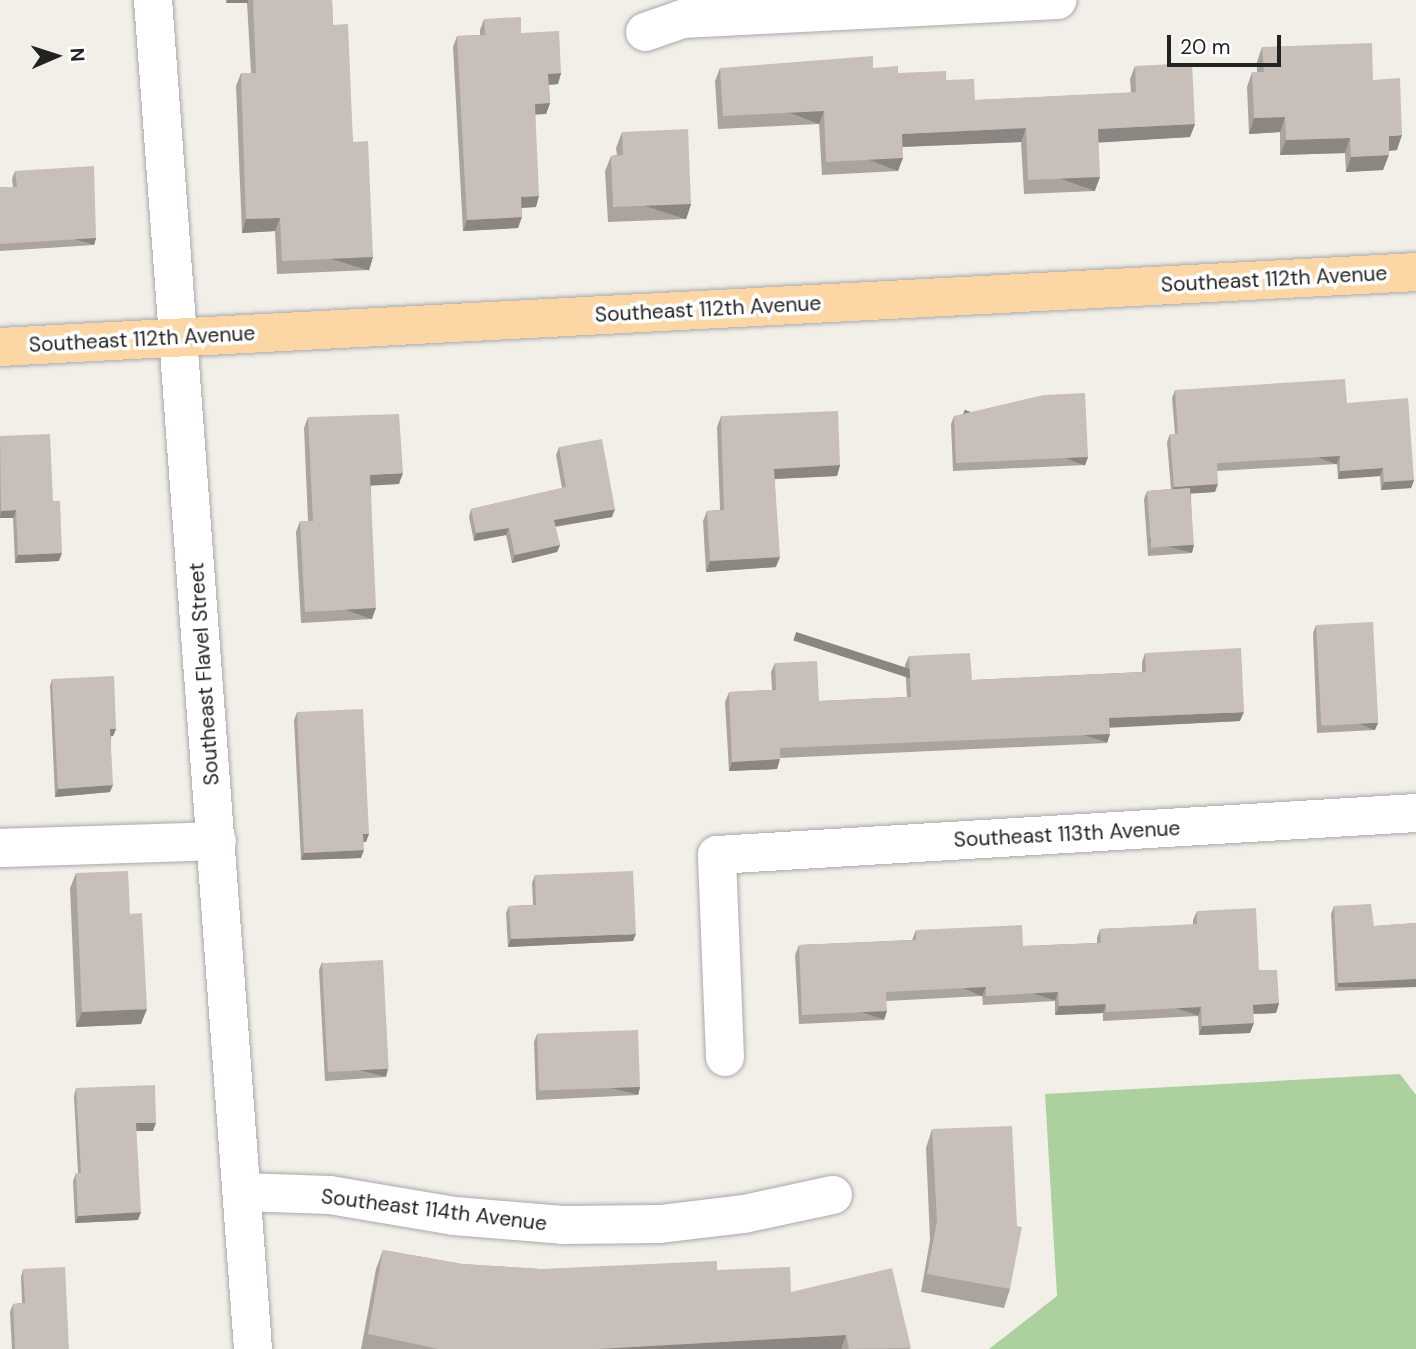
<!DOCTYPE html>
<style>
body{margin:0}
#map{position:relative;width:1416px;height:1349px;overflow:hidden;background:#f2efe9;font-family:"DM Sans",sans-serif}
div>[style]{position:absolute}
.forest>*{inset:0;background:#add19e}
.roads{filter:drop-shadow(0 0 2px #a9a9a9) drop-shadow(0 0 2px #a9a9a9)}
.minor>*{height:38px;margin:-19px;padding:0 19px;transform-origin:19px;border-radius:19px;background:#fff}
.major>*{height:38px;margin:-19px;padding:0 19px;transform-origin:19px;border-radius:19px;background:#fcd6a4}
.wall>*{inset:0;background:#aba49e}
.shaded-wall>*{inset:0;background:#8b8681;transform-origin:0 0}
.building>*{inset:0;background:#c7bfb8;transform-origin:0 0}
span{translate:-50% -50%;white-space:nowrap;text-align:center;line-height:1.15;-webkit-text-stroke:7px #fff;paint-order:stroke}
.street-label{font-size:21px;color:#222}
.north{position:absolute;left:21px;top:21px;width:70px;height:70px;-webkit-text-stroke:5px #fff;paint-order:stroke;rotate:87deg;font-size:19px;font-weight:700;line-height:28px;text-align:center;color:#222}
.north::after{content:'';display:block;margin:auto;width:24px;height:32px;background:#222;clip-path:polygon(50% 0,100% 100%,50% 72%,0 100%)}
.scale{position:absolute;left:1167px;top:35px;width:114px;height:32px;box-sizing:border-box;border:4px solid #222;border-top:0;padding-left:9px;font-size:21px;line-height:24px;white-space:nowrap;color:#222;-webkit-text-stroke:5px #fff;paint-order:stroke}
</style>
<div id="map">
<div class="forest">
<i style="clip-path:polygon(1400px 1074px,1416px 1095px,1416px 1349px,989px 1349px,1057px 1296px,1045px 1094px)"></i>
</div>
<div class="roads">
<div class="minor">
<i style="left:153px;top:0;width:1353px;rotate:85.76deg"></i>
<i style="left:645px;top:32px;width:39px;rotate:-19deg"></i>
<i style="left:682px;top:19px;width:376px;rotate:-2.9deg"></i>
<i style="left:0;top:848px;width:217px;rotate:-1.8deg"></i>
<i style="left:725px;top:1057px;width:202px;rotate:-92.3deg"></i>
<i style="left:717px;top:855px;width:700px;rotate:-3.44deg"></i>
<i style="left:242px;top:1192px;width:88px;rotate:2deg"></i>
<i style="left:330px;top:1195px;width:126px;rotate:9.6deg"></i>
<i style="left:454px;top:1216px;width:109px;rotate:4.7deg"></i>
<i style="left:563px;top:1225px;width:97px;rotate:-0.6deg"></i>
<i style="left:660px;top:1224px;width:85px;rotate:-6.8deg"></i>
<i style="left:744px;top:1214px;width:91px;rotate:-12.1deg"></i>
</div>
<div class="major">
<i style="left:0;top:347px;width:1418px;rotate:-3.03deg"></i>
</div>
</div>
<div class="wall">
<i style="clip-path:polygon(226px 0,332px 0,333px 25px,373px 257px,369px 270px,277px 274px,275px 231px,242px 233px,236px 86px,241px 73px,251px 73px,247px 3px,226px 3px)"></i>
<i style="clip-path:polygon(484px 19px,521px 33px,561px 73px,558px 84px,549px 85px,550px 103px,546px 114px,535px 114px,536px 207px,522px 208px,518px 228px,463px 231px,453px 47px,457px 36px,480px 35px,480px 30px)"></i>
<i style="clip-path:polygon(1262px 47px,1373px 80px,1397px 150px,1389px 151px,1383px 170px,1346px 172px,1345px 153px,1280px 155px,1280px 132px,1249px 134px,1247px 87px,1252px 72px,1257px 72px,1257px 62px)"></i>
<i style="clip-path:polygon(1135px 66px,1195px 124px,1190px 137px,1098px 142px,1095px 191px,1024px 194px,1021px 142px,903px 147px,898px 171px,822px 175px,819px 124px,718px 129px,715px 81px,720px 68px,873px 68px,898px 73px,946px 80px,975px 100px,1131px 93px,1130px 79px)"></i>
<i style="clip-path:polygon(622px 132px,691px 204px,686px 219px,608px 222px,605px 171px,611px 156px,617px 155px,616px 148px)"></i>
<i style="clip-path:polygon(15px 171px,96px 238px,94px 245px,0 251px,0 187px,13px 187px,12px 179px)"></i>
<i style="clip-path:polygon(1175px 390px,1347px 403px,1414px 480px,1411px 488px,1381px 490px,1380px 476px,1338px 479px,1337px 464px,1217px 471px,1215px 492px,1191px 493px,1192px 553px,1148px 556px,1144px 499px,1147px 491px,1171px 489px,1167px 442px,1170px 434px,1175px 434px,1172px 398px)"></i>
<i style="clip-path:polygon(721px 416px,840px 465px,837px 476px,775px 479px,776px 567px,706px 572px,703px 521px,707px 511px,720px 510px,717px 427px)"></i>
<i style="clip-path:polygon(954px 416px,1088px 457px,1085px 465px,953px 471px,951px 424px)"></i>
<i style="clip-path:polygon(308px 417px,399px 484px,371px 485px,372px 619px,301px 623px,296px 532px,300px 521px,308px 521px,304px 428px)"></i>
<i style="clip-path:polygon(0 436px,53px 501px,59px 561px,15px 563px,13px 518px,0 518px)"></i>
<i style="clip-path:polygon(559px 447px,612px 517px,555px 527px,560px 545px,557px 552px,512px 563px,506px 535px,474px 541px,469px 517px,471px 509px,562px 488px,556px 455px)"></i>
<i style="clip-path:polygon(1316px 625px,1375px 730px,1317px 733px,1313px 633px)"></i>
<i style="clip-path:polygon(1145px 653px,1240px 721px,1110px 727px,1107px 743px,780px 758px,777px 769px,729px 771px,725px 702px,729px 692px,772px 690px,771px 672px,775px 663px,819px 701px,907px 697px,905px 665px,909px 656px,972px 680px,1142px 672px,1142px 662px)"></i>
<i style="clip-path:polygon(52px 679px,116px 729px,113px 736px,111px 736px,110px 792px,55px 797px,50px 686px)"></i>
<i style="clip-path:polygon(297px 712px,366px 842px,363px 842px,361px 858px,301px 860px,294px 720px)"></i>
<i style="clip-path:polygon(76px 873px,130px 914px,141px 1024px,76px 1027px,70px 888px)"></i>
<i style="clip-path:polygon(535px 875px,633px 941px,508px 947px,506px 913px,509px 906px,533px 905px,532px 883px)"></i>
<i style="clip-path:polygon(1334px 906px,1374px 926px,1416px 923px,1416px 987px,1335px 991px,1331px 914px)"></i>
<i style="clip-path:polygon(1197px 911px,1259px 970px,1279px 1003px,1276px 1013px,1253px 1014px,1250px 1033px,1199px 1035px,1198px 1016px,1103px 1021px,1103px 1013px,1055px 1015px,1055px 1001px,983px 1005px,982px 996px,886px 1001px,884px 1020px,799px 1024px,795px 955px,799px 945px,912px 940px,916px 930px,1023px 946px,1097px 943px,1097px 938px,1100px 929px,1193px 925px,1193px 920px)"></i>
<i style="clip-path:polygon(322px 962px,386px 1077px,325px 1081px,319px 970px)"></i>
<i style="clip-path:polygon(537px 1034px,640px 1087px,638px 1095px,536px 1100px,534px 1042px)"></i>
<i style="clip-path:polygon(76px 1088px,153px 1131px,136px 1131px,138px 1220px,75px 1223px,73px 1181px,76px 1173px,78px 1173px,74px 1096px)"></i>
<i style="clip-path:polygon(932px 1129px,1010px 1289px,1004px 1308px,921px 1292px,930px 1240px,926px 1148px)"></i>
<i style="clip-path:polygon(383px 1250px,462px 1264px,540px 1269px,717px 1270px,791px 1292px,911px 1349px,361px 1349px,376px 1269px)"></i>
<i style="clip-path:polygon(23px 1269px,69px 1349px,12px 1349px,10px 1312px,13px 1304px,22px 1303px,21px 1277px)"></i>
</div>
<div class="shaded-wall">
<i style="left:227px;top:0;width:21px;height:3px"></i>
<i style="clip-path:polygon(561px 73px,558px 84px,544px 85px,548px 74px)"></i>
<i style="clip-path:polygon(550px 103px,546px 114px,531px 115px,535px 104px)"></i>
<i style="left:824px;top:111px;width:14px;height:101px;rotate:111deg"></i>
<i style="clip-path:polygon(1285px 117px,1280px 132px,1249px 134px,1254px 118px)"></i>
<i style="clip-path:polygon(1195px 124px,1190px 137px,1093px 143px,1098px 129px)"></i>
<i style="clip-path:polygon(1026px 128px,1021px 142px,897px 147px,902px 134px)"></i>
<i style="clip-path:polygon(1402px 135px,1397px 150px,1383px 151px,1389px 136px)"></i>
<i style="clip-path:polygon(1350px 138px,1345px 153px,1280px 155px,1286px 140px)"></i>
<i style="clip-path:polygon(1389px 155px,1383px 170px,1346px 172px,1351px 157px)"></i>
<i style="left:903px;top:158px;width:14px;height:77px;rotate:111deg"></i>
<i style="left:1100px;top:177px;width:15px;height:72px;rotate:110deg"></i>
<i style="clip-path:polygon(539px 196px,536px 207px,517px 208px,521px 197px)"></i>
<i style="left:691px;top:204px;width:16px;height:78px;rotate:108deg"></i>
<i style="clip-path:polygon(522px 217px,518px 228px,463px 231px,467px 220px)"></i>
<i style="clip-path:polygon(280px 218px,275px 231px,242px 233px,246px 219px)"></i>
<i style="left:96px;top:238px;width:7px;height:96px;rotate:106deg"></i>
<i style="left:373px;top:257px;width:14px;height:91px;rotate:107deg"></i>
<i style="left:1340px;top:456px;width:9px;height:123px;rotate:111deg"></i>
<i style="left:1088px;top:457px;width:9px;height:132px;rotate:111deg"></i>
<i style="clip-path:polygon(840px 465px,837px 476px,771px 479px,774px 469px)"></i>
<i style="clip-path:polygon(1383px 468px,1380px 476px,1338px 479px,1340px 471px)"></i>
<i style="clip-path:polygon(403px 473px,399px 484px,366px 486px,370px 475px)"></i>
<i style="clip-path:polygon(1414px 480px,1411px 488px,1381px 490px,1384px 482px)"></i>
<i style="clip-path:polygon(1218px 484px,1215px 492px,1171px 495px,1174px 487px)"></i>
<i style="clip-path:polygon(615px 509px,612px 517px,551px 527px,554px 520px)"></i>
<i style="clip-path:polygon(16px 510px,13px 518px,0 518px,1px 511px)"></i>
<i style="clip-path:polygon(509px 528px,506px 535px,474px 541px,476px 533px)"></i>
<i style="clip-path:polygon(560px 545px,557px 552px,512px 563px,515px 555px)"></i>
<i style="left:1194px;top:545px;width:8px;height:44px;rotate:104deg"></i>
<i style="clip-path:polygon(62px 553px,59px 561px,15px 563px,18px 555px)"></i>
<i style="clip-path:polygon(780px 557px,776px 567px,706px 572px,710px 561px)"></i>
<i style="left:376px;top:608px;width:12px;height:71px;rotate:110deg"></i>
<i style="clip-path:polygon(1244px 712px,1240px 721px,1105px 728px,1109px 718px)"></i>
<i style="left:1378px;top:723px;width:8px;height:58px;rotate:113deg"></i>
<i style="clip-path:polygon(110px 729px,116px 729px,113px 736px,107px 737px)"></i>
<i style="left:1110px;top:734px;width:9px;height:330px;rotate:108deg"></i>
<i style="clip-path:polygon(780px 759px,777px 769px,729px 771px,732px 762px)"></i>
<i style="clip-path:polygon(113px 785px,110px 792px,55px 797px,58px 789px)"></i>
<i style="clip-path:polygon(363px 834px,369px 834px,366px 842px,360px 842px)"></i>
<i style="clip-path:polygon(364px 850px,361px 858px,301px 860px,304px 853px)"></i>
<i style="clip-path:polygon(636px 934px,633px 941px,508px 947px,511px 939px)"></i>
<i style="left:1416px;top:979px;width:8px;height:78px;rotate:90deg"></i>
<i style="left:986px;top:987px;width:10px;height:100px;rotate:114deg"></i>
<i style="left:1058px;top:992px;width:9px;height:72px;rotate:108deg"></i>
<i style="clip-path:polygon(1279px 1003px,1276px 1013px,1249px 1014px,1253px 1005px)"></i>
<i style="clip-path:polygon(1106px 1004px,1103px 1013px,1055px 1015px,1059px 1006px)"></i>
<i style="left:1201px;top:1007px;width:9px;height:95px;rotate:108deg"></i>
<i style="clip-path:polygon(147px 1009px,141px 1024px,76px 1027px,82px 1012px)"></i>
<i style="left:887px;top:1011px;width:9px;height:85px;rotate:108deg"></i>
<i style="clip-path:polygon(1254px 1023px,1250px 1033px,1199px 1035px,1202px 1026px)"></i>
<i style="left:388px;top:1069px;width:8px;height:61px;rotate:104deg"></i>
<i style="left:640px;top:1087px;width:8px;height:101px;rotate:104deg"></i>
<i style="clip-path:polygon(136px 1123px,156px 1123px,153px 1131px,133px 1131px)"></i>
<i style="clip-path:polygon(141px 1212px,138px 1220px,75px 1223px,78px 1216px)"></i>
<i style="clip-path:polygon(846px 1335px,841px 1349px,597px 1349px)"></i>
</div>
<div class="building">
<i style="clip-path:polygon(253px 0,332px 0,333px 25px,348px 24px,353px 142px,368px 141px,373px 257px,282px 261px,280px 218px,246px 219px,241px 73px,256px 73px)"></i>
<i style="clip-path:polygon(521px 17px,521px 33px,559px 31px,561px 73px,548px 74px,550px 103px,535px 104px,539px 196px,521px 197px,522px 217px,467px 220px,457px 36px,485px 35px,484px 19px)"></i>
<i style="clip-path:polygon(1372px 43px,1373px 80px,1400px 78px,1402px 135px,1389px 136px,1389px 155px,1351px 157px,1350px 138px,1286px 140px,1285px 117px,1254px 118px,1252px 72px,1264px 72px,1262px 47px)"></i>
<i style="clip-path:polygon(873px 56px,873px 68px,898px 66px,898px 73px,946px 71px,946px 80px,974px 79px,975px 100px,1136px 92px,1135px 66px,1192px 63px,1195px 124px,1098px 129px,1100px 177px,1028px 180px,1026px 128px,902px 134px,903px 158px,826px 162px,824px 111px,723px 116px,720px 68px)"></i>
<i style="clip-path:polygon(688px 129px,691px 204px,613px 207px,611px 156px,623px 155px,622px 132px)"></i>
<i style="clip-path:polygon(94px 166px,96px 238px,0 244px,0 187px,17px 187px,15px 171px)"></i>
<i style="clip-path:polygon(1345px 379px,1347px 403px,1408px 398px,1414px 480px,1384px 482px,1383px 468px,1340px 471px,1340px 456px,1217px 463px,1218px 484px,1174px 487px,1170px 434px,1178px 434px,1175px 390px)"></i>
<i style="clip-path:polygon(1085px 393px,1088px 457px,956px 463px,954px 416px,1044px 395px)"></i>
<i style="clip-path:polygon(838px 411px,840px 465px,774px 469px,780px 557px,710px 561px,707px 511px,724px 510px,721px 416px)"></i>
<i style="clip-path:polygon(399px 414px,403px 473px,370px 475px,376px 608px,305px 612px,300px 521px,313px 521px,308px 417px)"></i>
<i style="clip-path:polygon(50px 434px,53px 501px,60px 501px,62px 553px,18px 555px,16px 510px,1px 511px,0 436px)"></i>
<i style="clip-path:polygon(602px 439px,615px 509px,554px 520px,560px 545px,515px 555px,509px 528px,476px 533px,471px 509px,566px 487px,559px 447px)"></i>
<i style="left:1190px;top:488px;width:57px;height:43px;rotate:86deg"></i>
<i style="left:1373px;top:622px;width:101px;height:57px;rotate:87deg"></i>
<i style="clip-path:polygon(1241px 648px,1244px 712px,1109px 718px,1110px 734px,780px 748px,780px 759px,732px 762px,729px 692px,776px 690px,775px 663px,817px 661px,819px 701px,911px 697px,909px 656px,970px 653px,972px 680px,1146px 672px,1145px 653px)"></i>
<i style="clip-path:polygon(114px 676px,116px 729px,110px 729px,113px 785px,58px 789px,52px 679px)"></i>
<i style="clip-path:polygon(363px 709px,369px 834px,363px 834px,364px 850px,304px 853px,297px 712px)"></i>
<i style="clip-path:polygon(128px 871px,130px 914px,142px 913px,147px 1009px,82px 1012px,76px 873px)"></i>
<i style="clip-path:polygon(633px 871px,636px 934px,511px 939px,509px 906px,536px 905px,535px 875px)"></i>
<i style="clip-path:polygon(1371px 904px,1374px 926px,1416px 923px,1416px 979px,1338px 983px,1334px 906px)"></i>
<i style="clip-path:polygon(1256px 908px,1259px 970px,1277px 970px,1279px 1003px,1253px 1005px,1254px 1023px,1202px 1026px,1201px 1007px,1106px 1012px,1106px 1004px,1059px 1006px,1058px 992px,986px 996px,986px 987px,886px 992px,887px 1011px,802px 1015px,799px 945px,916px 940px,916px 930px,1022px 925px,1023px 946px,1101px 943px,1100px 929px,1197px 924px,1197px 911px)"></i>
<i style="left:383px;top:960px;width:109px;height:61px;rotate:87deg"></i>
<i style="left:638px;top:1030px;width:57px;height:101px;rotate:88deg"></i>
<i style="clip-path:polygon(155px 1085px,156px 1123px,136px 1123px,141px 1212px,78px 1216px,76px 1173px,81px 1173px,76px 1088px)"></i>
<i style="clip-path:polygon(1012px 1126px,1017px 1226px,1022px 1227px,1010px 1289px,927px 1274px,937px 1221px,932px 1129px)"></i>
<i style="clip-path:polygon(383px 1250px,462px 1264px,540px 1269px,717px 1261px,717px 1270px,790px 1267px,791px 1292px,892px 1268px,911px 1348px,849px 1349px,846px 1335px,597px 1349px,439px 1349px,368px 1334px)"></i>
<i style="clip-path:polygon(65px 1267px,69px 1349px,15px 1349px,13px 1304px,25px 1303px,23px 1269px)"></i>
</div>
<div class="street-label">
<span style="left:1274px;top:279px;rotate:-3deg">Southeast 112th Avenue</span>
<span style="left:708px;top:309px;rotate:-3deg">Southeast 112th Avenue</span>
<span style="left:142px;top:339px;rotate:-3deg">Southeast 112th Avenue</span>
<span style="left:204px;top:674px;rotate:-94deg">Southeast Flavel Street</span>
<span style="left:1067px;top:834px;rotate:-3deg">Southeast 113th Avenue</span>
<span style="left:434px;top:1210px;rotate:7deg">Southeast 114th Avenue</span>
</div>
<div class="north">N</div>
<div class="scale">20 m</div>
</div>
